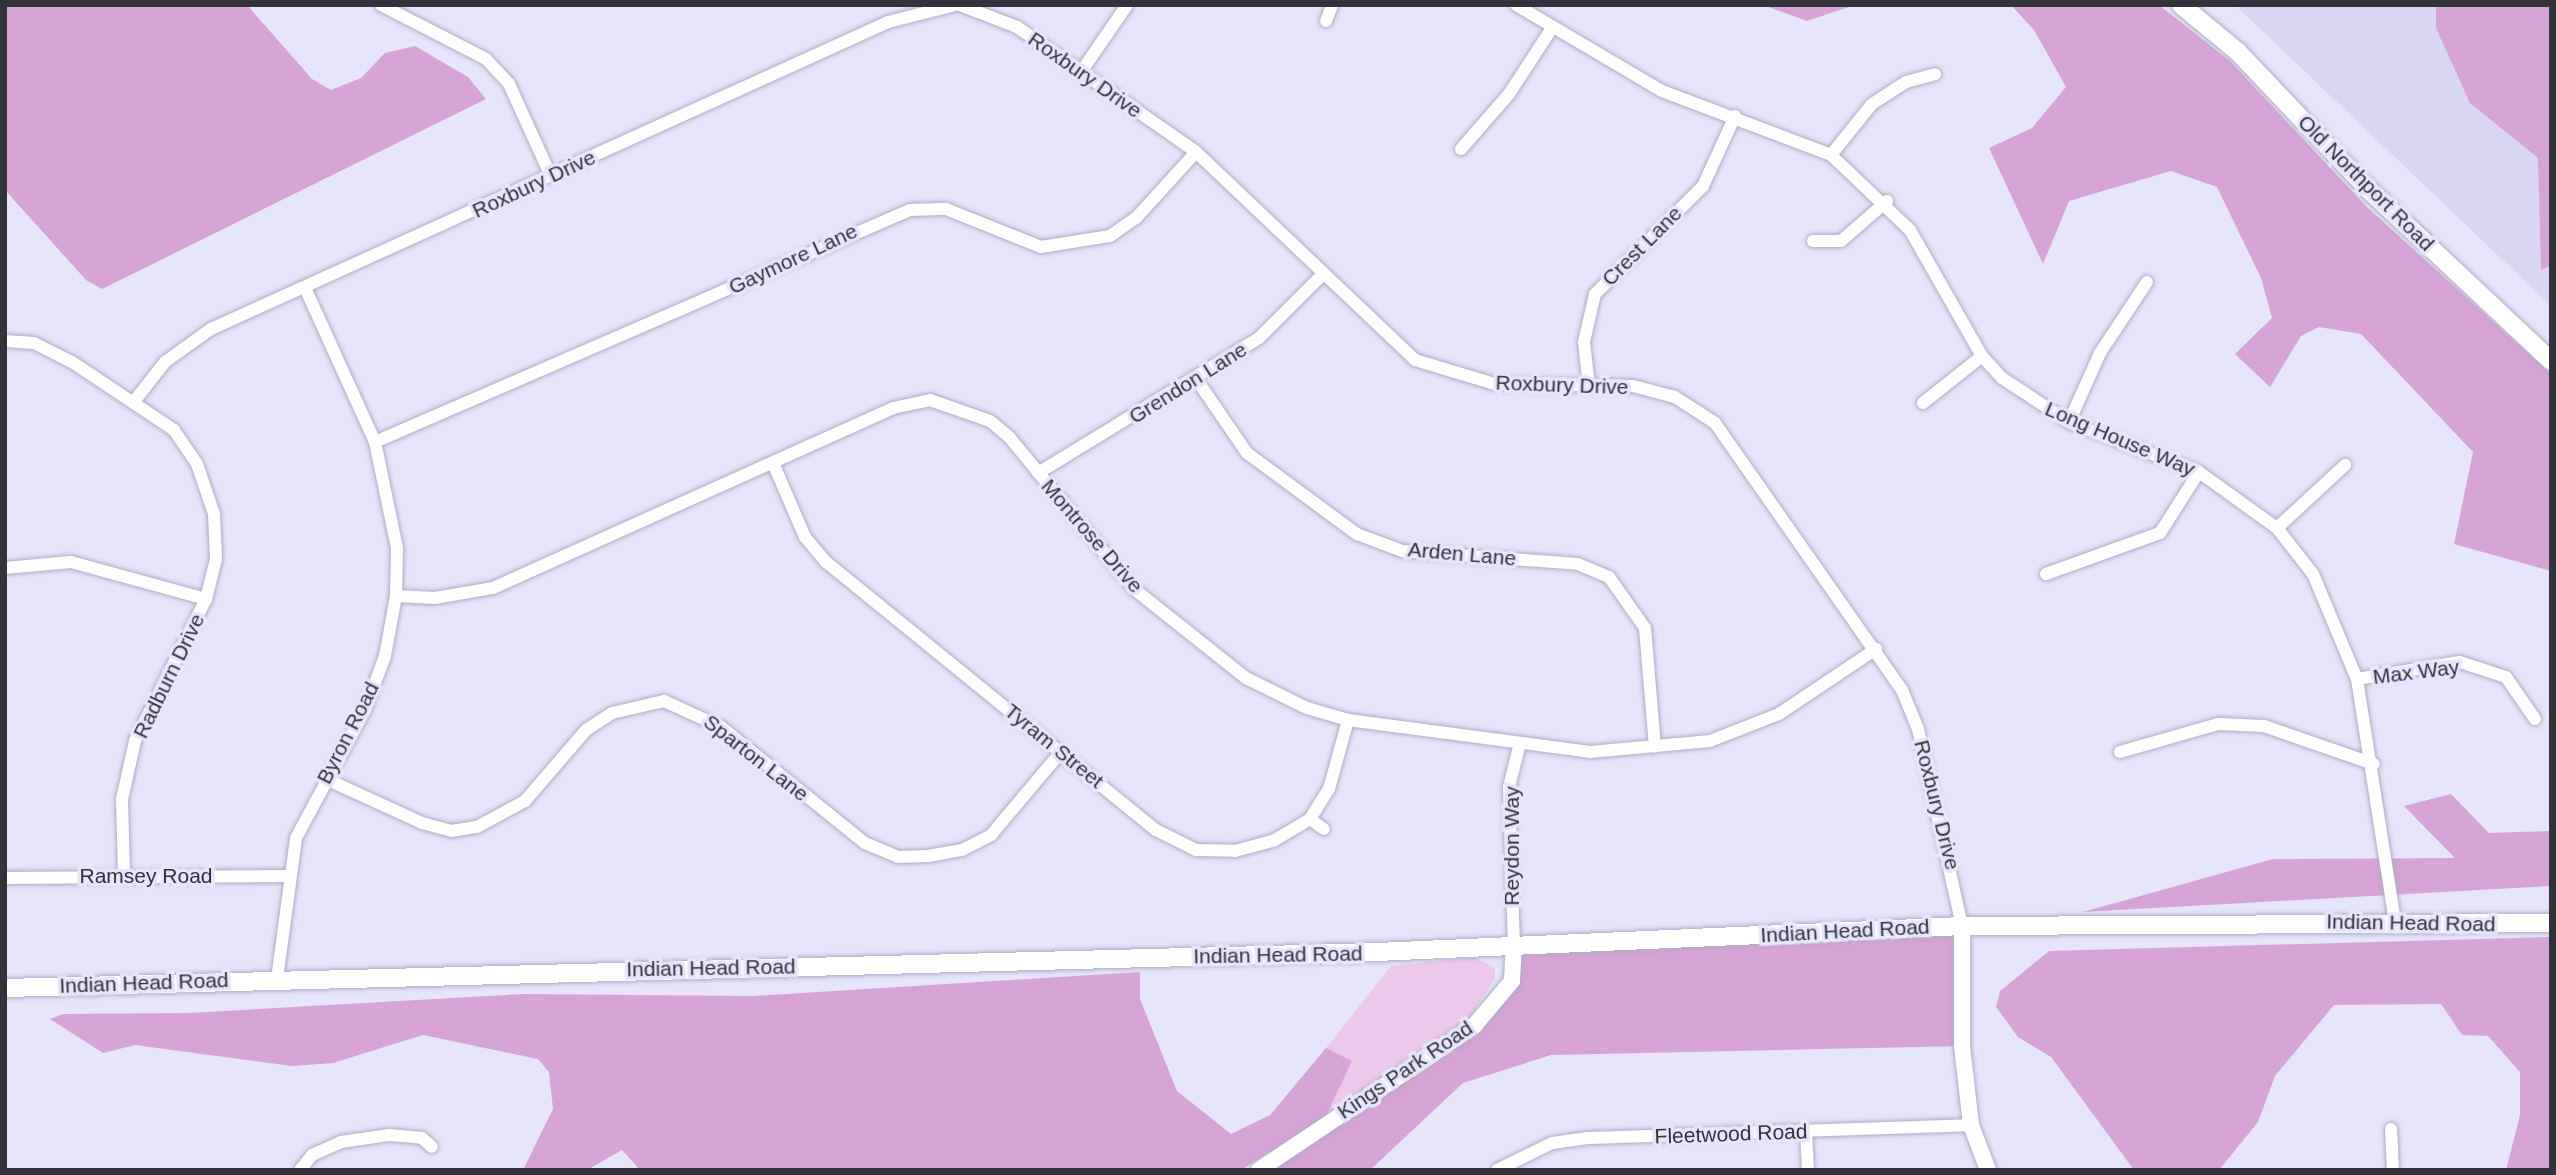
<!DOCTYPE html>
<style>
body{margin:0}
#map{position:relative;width:2556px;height:1175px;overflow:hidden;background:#e6e5fc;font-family:Helvetica,sans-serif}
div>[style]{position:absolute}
.built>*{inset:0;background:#d8d6f3}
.green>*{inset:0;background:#eec7ec}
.forest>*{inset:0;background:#d8a3d6}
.roads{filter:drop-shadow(0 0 2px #aeadc3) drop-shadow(0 0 2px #aeadc3)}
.minor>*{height:12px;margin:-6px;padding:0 6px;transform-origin:6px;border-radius:6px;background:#fff}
.tertiary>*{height:16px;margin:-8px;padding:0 8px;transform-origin:8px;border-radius:8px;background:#fff}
.secondary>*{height:18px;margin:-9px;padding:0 9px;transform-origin:9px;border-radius:9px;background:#fff}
span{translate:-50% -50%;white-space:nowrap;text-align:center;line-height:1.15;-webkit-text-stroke:7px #e6e5fc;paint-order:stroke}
.street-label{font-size:21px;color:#32323b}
.frame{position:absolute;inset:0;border:7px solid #32323b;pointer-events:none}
</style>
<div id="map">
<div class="built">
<i style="clip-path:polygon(2235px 5px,2551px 5px,2551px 306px)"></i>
</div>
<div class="green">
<i style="clip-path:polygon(1474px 957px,1495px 968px,1495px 978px,1470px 1017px,1326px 1116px,1352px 1061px,1326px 1048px,1391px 966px)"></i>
</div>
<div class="forest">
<i style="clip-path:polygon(5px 5px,247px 5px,312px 79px,331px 90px,361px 78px,385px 53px,415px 46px,468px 77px,486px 99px,102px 289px,86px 280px,5px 190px)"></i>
<i style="clip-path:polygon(1763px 5px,1855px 5px,1807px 21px)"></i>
<i style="clip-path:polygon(2011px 5px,2159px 5px,2230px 61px,2368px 208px,2551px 374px,2551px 571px,2454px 544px,2473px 452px,2361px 334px,2319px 327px,2301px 336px,2270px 387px,2235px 354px,2272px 318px,2261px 278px,2217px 187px,2171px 171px,2069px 201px,2043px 264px,1989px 148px,2032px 128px,2066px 87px,2034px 30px)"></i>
<i style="clip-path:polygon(2436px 5px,2551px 5px,2551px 265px,2541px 270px,2538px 158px,2470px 103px,2436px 28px)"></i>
<i style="clip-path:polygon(2451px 794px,2489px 833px,2551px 831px,2551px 886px,2083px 912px,2273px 859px,2455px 858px,2404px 806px)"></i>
<i style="clip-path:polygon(1962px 926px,1962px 1046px,1551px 1055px,1463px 1083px,1370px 1170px,1259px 1170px,1497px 1001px,1514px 946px)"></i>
<i style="clip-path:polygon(2551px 937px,2551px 1170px,2506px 1170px,2520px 1115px,2520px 1072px,2488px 1036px,2462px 1035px,2441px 1004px,2334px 1005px,2275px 1076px,2258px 1122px,2219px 1170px,2134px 1170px,2051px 1057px,2018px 1037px,1996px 1007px,2000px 991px,2049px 951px)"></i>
<i style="clip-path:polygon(1140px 972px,1140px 999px,1177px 1091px,1231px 1134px,1270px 1115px,1326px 1048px,1352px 1061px,1326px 1116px,1241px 1170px,640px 1170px,622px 1150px,587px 1170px,523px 1170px,553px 1109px,549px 1072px,538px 1059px,423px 1035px,333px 1063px,292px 1066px,135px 1045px,103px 1053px,50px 1019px,63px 1014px,189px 1013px,521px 994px,753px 996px)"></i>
</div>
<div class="roads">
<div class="minor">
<i style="left:381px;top:5px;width:118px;rotate:27.2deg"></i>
<i style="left:486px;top:59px;width:34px;rotate:47deg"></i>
<i style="left:509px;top:84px;width:101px;rotate:65.5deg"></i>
<i style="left:960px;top:5px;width:61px;rotate:21.1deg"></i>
<i style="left:1017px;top:27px;width:218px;rotate:34.9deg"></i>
<i style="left:1196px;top:152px;width:302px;rotate:43.5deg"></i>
<i style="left:1415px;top:360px;width:84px;rotate:16.7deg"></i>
<i style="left:1495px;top:384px;width:138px;rotate:0.8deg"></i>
<i style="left:1633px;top:386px;width:43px;rotate:14.7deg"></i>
<i style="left:1675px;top:397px;width:48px;rotate:33deg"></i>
<i style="left:1715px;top:423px;width:326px;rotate:55deg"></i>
<i style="left:1902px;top:690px;width:42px;rotate:67.7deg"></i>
<i style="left:1918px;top:729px;width:202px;rotate:77.4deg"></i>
<i style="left:1516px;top:5px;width:169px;rotate:30.5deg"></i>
<i style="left:1662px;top:91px;width:181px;rotate:20.7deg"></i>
<i style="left:1831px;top:155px;width:109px;rotate:43.5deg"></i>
<i style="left:1910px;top:230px;width:145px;rotate:60.3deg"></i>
<i style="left:1982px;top:356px;width:30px;rotate:48deg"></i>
<i style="left:2002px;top:378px;width:80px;rotate:33.3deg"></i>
<i style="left:2069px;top:422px;width:139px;rotate:21deg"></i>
<i style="left:2199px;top:472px;width:96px;rotate:35.7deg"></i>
<i style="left:2277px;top:528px;width:58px;rotate:52deg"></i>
<i style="left:2313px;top:574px;width:114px;rotate:67.3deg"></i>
<i style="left:2357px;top:679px;width:247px;rotate:81.1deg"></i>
<i style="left:1326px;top:21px;width:17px;rotate:-69deg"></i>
<i style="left:1081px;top:72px;width:81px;rotate:-55.5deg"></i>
<i style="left:1461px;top:149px;width:73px;rotate:-48.9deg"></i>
<i style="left:1509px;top:94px;width:79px;rotate:-56.9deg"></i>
<i style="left:1831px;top:155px;width:65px;rotate:-51.2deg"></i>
<i style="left:1872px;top:104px;width:40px;rotate:-32.9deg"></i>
<i style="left:1906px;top:82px;width:30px;rotate:-15deg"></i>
<i style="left:1813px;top:241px;width:28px"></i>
<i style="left:1841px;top:241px;width:61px;rotate:-41deg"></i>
<i style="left:5px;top:341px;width:29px;rotate:4deg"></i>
<i style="left:34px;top:343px;width:42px;rotate:26.6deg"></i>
<i style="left:72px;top:362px;width:123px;rotate:33.7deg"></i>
<i style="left:174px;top:430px;width:41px;rotate:55.9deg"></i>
<i style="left:197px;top:464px;width:53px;rotate:71.2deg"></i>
<i style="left:214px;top:514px;width:45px;rotate:87.5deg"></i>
<i style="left:216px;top:559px;width:41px;rotate:104deg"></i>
<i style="left:206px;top:599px;width:159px;rotate:116.6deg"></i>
<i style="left:135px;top:741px;width:59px;rotate:102.6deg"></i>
<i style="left:122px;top:799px;width:76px;rotate:88.5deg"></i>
<i style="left:1197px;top:380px;width:88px;rotate:55.6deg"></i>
<i style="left:1247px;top:453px;width:137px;rotate:36.4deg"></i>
<i style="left:1357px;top:534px;width:48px;rotate:20.7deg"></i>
<i style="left:1402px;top:551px;width:176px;rotate:4.2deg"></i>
<i style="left:1578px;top:564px;width:34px;rotate:23deg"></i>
<i style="left:1609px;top:577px;width:62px;rotate:54.8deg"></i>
<i style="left:1645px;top:628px;width:119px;rotate:85.2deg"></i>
<i style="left:1589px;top:387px;width:45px;rotate:-96.3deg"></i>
<i style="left:1584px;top:342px;width:49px;rotate:-77.1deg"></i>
<i style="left:1595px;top:294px;width:153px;rotate:-45deg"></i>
<i style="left:1703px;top:186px;width:77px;rotate:-65.4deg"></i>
<i style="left:136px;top:399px;width:47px;rotate:-51.9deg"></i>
<i style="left:165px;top:362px;width:57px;rotate:-35.7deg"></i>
<i style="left:211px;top:329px;width:743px;rotate:-24.39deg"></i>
<i style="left:888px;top:22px;width:69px;rotate:-14.2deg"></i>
<i style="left:1923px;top:403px;width:75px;rotate:-38.5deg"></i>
<i style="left:2069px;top:422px;width:76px;rotate:-65.8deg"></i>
<i style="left:2100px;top:353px;width:85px;rotate:-56.5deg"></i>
<i style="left:375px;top:442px;width:583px;rotate:-23.44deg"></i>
<i style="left:910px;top:210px;width:36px;rotate:-2deg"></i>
<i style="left:946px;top:209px;width:102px;rotate:21.8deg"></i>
<i style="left:1041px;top:247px;width:70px;rotate:-9.1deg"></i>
<i style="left:1110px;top:236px;width:32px;rotate:-35deg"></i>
<i style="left:1136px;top:218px;width:89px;rotate:-47.7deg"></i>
<i style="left:773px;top:463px;width:81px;rotate:66.6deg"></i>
<i style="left:805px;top:537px;width:33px;rotate:50deg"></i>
<i style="left:826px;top:562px;width:425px;rotate:39.1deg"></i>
<i style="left:1156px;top:830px;width:45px;rotate:26.6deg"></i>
<i style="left:1196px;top:850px;width:39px;rotate:1deg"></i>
<i style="left:1235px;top:851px;width:39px;rotate:-15deg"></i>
<i style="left:1273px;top:841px;width:43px;rotate:-30.7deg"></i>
<i style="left:1310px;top:819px;width:36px;rotate:-58deg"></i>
<i style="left:1329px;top:789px;width:72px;rotate:-74.6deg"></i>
<i style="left:1038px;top:473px;width:259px;rotate:-31.4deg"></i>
<i style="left:1259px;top:338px;width:91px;rotate:-45deg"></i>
<i style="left:2277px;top:528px;width:93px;rotate:-42.8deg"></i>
<i style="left:5px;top:568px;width:66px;rotate:-5.2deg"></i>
<i style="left:71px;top:562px;width:140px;rotate:15.3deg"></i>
<i style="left:2046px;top:574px;width:121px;rotate:-19.8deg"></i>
<i style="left:2160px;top:533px;width:72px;rotate:-57.4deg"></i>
<i style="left:396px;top:596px;width:39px;rotate:3deg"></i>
<i style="left:435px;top:598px;width:59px;rotate:-9.8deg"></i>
<i style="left:493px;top:588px;width:439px;rotate:-24.2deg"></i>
<i style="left:893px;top:408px;width:38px;rotate:-12deg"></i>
<i style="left:930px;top:400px;width:64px;rotate:19.3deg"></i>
<i style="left:990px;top:421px;width:26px;rotate:40deg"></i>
<i style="left:1010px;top:438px;width:195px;rotate:50.6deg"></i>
<i style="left:1134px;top:589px;width:143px;rotate:38.5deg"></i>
<i style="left:1246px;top:678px;width:68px;rotate:26.2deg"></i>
<i style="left:1307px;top:708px;width:43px;rotate:16.3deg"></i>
<i style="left:1348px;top:720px;width:244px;rotate:7.5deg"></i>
<i style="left:1590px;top:752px;width:121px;rotate:-5.2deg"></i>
<i style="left:1710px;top:741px;width:74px;rotate:-21.4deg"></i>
<i style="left:1779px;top:714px;width:117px;rotate:-33.8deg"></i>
<i style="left:2357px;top:679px;width:104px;rotate:-9.4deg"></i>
<i style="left:2460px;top:662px;width:48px;rotate:18.1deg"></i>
<i style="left:2506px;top:677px;width:51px;rotate:55.4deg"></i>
<i style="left:2120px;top:752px;width:102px;rotate:-15.9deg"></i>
<i style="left:2218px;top:724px;width:46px;rotate:2.5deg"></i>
<i style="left:2264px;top:726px;width:116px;rotate:19.1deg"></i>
<i style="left:326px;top:779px;width:106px;rotate:24.6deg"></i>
<i style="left:422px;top:823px;width:30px;rotate:15deg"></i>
<i style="left:451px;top:831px;width:26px;rotate:-9deg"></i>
<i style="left:477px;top:827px;width:55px;rotate:-28.4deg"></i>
<i style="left:525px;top:801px;width:94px;rotate:-49.3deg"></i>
<i style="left:586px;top:730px;width:31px;rotate:-33deg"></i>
<i style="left:612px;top:713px;width:53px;rotate:-13deg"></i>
<i style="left:664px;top:701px;width:63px;rotate:24.5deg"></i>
<i style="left:721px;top:727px;width:185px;rotate:38.9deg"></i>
<i style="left:865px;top:843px;width:36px;rotate:23deg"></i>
<i style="left:898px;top:857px;width:30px;rotate:-2deg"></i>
<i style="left:928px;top:856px;width:35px;rotate:-10deg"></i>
<i style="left:962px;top:850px;width:33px;rotate:-27deg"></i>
<i style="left:991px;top:835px;width:109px;rotate:-49.9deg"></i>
<i style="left:1310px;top:819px;width:17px;rotate:36deg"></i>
<i style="left:5px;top:878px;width:282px;rotate:-0.4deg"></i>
<i style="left:1514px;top:946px;width:159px;rotate:-91.8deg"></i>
<i style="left:1509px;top:787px;width:41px;rotate:-76deg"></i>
<i style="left:277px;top:979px;width:142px;rotate:-82.3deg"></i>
<i style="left:296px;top:838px;width:145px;rotate:-61.7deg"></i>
<i style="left:365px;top:710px;width:58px;rotate:-69.7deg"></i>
<i style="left:385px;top:656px;width:61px;rotate:-79.6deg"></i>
<i style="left:396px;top:596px;width:48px;rotate:-88.8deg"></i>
<i style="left:397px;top:548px;width:108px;rotate:-101.7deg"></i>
<i style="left:375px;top:442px;width:167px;rotate:-114.4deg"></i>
<i style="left:2391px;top:1129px;width:41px;rotate:87.2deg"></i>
<i style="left:1806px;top:1132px;width:38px;rotate:87deg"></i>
<i style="left:300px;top:1170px;width:19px;rotate:-51deg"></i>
<i style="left:312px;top:1155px;width:32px;rotate:-24deg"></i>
<i style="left:341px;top:1142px;width:49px;rotate:-8.3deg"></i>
<i style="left:389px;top:1135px;width:33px;rotate:5deg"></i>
<i style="left:422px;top:1138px;width:13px;rotate:42deg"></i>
<i style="left:1497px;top:1170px;width:61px;rotate:-26.1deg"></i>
<i style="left:1552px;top:1143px;width:36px;rotate:-8deg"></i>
<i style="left:1588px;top:1138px;width:383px;rotate:-1.9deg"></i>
</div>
<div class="tertiary">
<i style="left:1962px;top:926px;width:120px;rotate:90deg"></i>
<i style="left:1962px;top:1046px;width:80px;rotate:83.5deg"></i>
<i style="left:1971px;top:1125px;width:48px;rotate:69.3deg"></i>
<i style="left:1259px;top:1170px;width:259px;rotate:-33.8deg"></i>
<i style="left:1474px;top:1026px;width:59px;rotate:-49.8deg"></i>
<i style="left:1512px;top:981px;width:35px;rotate:-87deg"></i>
</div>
<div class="secondary">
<i style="left:2181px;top:5px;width:74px;rotate:39.5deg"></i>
<i style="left:2238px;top:52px;width:189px;rotate:46.5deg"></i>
<i style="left:2368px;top:189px;width:251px;rotate:43.2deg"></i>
<i style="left:5px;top:988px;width:1372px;rotate:-1.5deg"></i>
<i style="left:1377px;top:952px;width:586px;rotate:-2.54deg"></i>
<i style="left:1962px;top:926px;width:589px;rotate:-0.29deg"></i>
</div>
</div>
<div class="street-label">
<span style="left:1085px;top:75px;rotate:35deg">Roxbury Drive</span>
<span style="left:2366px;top:183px;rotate:45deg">Old Northport Road</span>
<span style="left:534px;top:184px;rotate:-25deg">Roxbury Drive</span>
<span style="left:1642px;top:246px;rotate:-45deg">Crest Lane</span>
<span style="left:793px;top:259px;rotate:-25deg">Gaymore Lane</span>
<span style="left:1188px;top:383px;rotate:-32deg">Grendon Lane</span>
<span style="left:1562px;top:385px;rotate:2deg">Roxbury Drive</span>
<span style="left:2120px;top:439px;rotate:23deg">Long House Way</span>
<span style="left:1092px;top:536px;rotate:49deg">Montrose Drive</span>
<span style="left:1462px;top:554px;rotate:5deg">Arden Lane</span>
<span style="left:2416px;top:672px;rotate:-7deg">Max Way</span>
<span style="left:169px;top:676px;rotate:-64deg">Radburn Drive</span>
<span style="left:348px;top:733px;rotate:-63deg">Byron Road</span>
<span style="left:1054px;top:746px;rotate:39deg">Tyram Street</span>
<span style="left:756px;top:758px;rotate:38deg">Sparton Lane</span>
<span style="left:1937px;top:805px;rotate:76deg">Roxbury Drive</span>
<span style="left:1512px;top:846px;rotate:-90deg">Reydon Way</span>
<span style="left:146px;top:876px">Ramsey Road</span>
<span style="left:2411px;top:923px;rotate:1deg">Indian Head Road</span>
<span style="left:1845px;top:931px;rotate:-3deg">Indian Head Road</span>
<span style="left:1278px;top:955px;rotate:-1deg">Indian Head Road</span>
<span style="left:711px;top:968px;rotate:-1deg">Indian Head Road</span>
<span style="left:144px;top:983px;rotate:-2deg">Indian Head Road</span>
<span style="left:1405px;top:1070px;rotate:-34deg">Kings Park Road</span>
<span style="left:1731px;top:1134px;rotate:-2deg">Fleetwood Road</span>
</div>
<div class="frame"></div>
</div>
